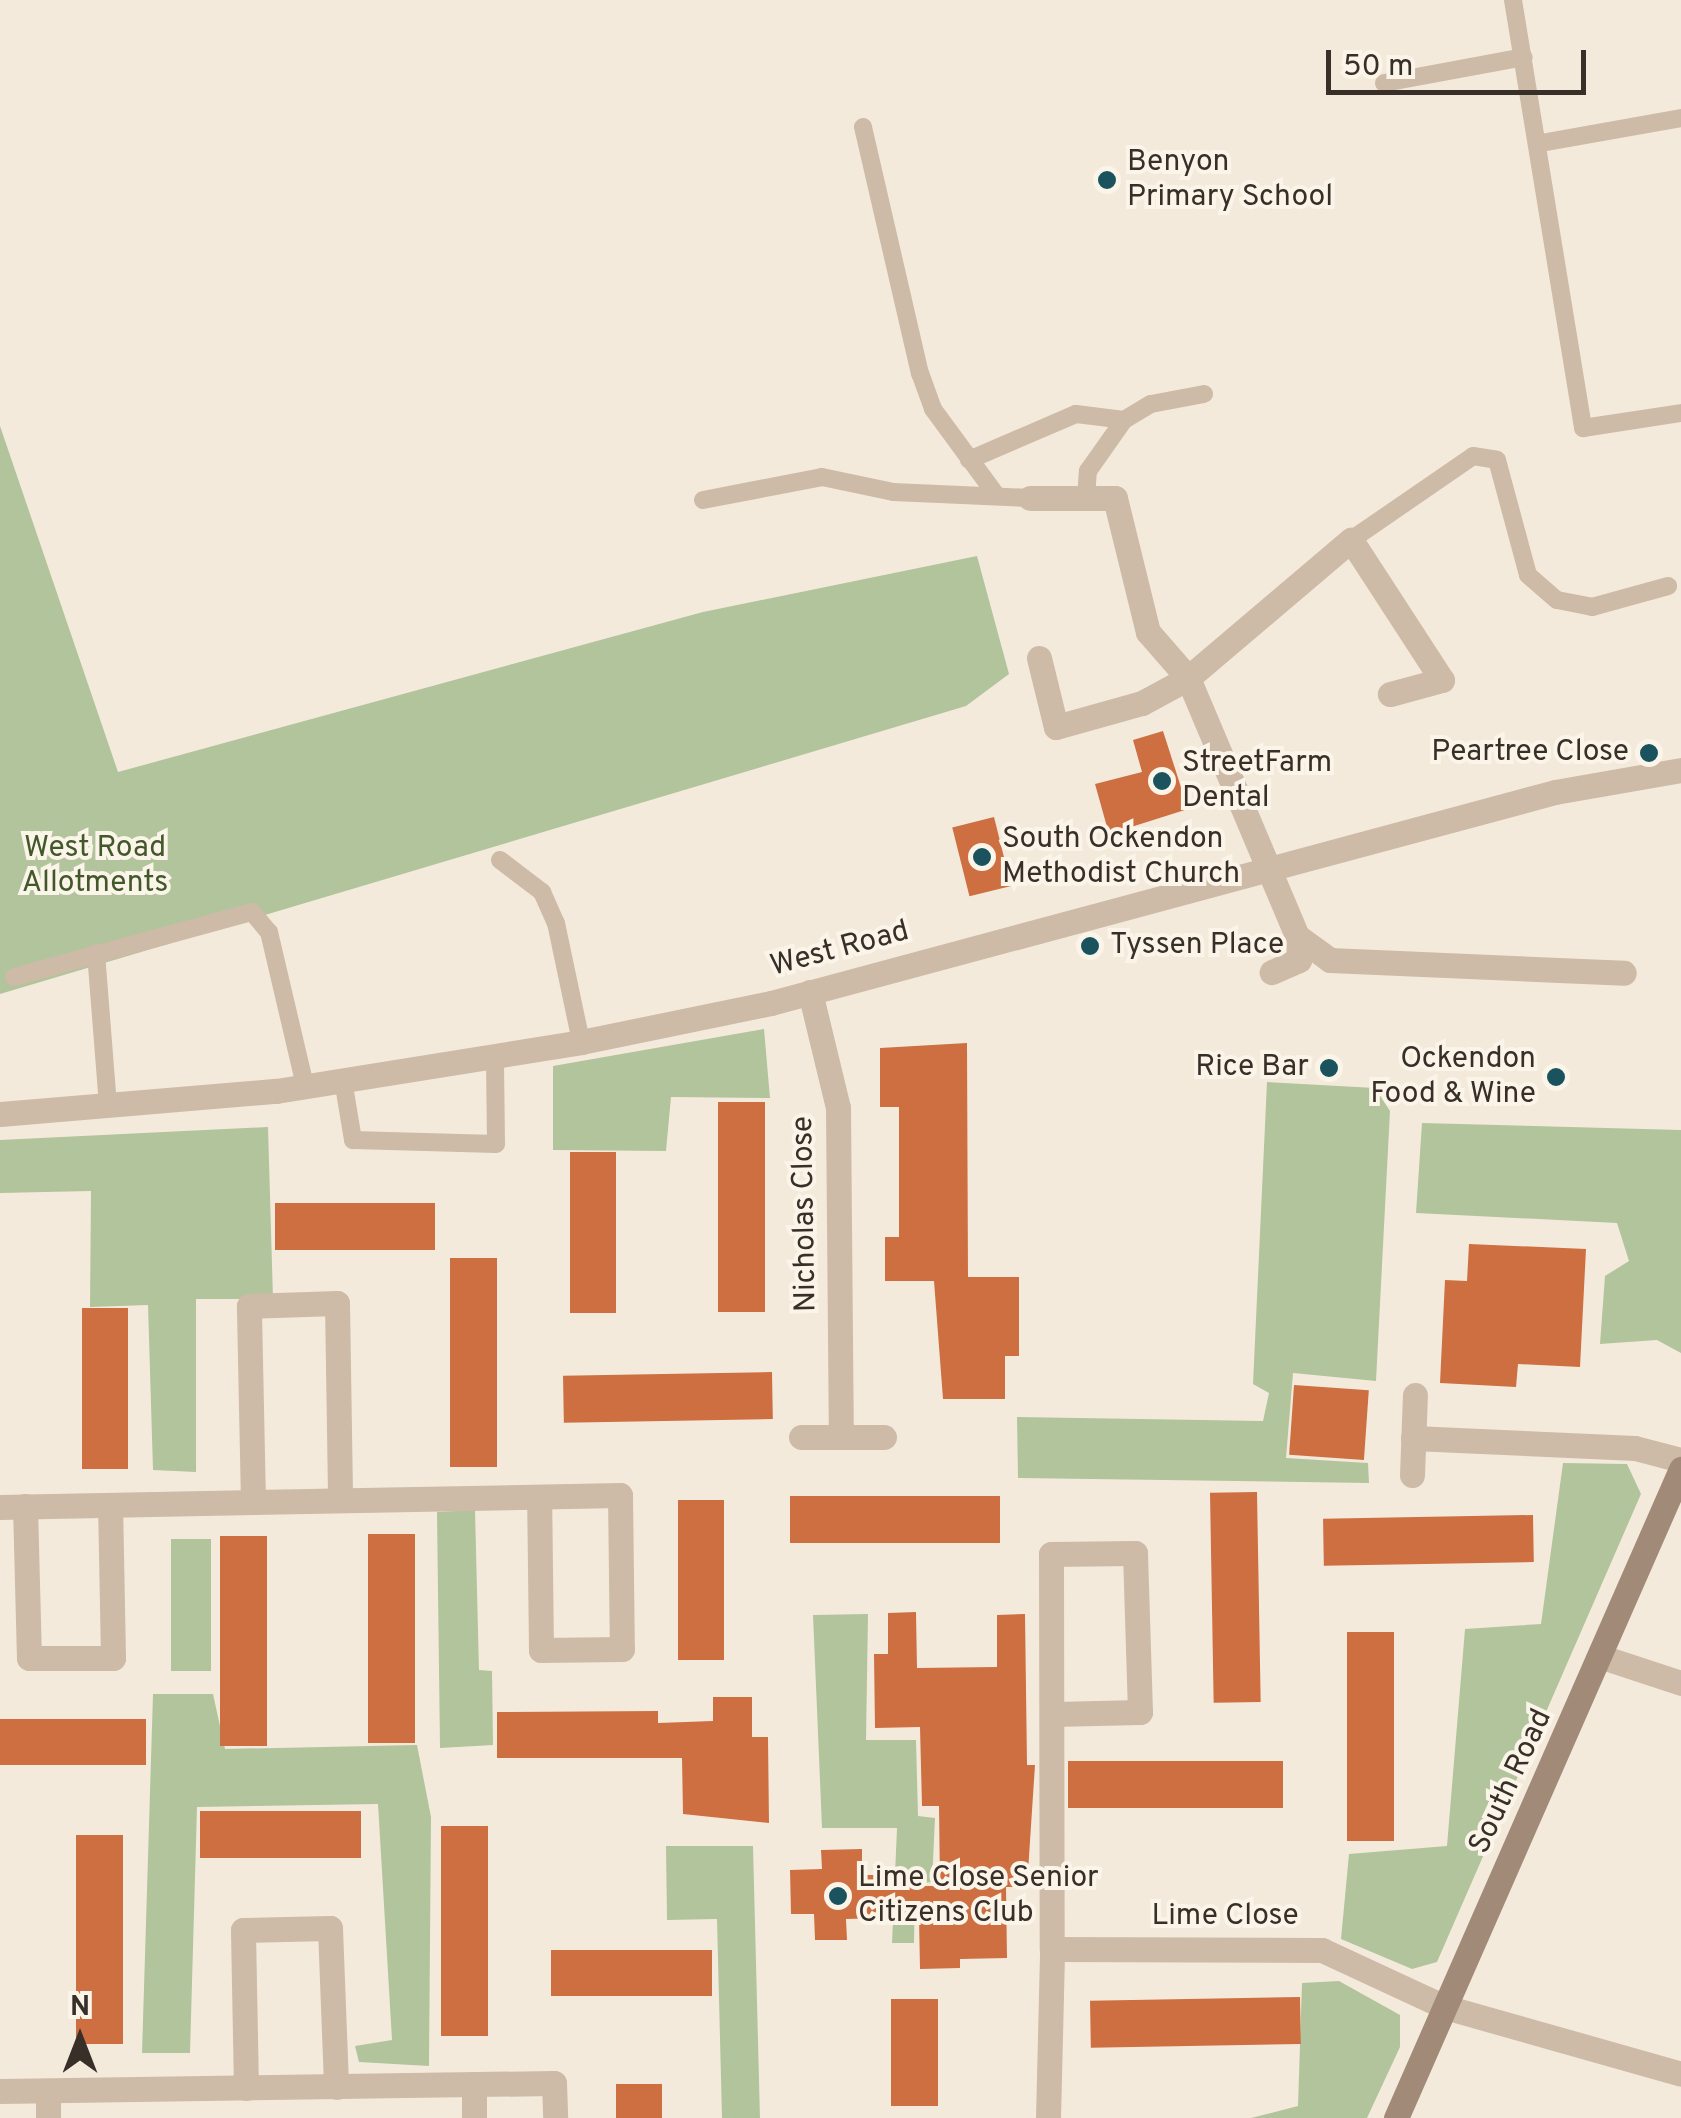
<!DOCTYPE html>
<style>
body{margin:0}
#map{position:relative;width:1681px;height:2118px;overflow:hidden;background:#f4eadc;font-family:Overpass,sans-serif}
div>[style]{position:absolute}
.green>*{inset:0;background:#b2c49b;transform-origin:0 0}
.building>*{inset:0;background:#cd6f40;transform-origin:0 0}
.service>*{height:18px;margin:-9px;padding:0 9px;transform-origin:9px;border-radius:9px;background:#cdbba7}
.minor>*{height:25px;margin:-12.5px;padding:0 12.5px;transform-origin:12.5px;border-radius:12.5px;background:#cdbba7}
.tertiary>*{height:25px;margin:-12.5px;padding:0 12.5px;transform-origin:12.5px;border-radius:12.5px;background:#cdbba7}
.secondary>*{height:25px;margin:-12.5px;padding:0 12.5px;transform-origin:12.5px;border-radius:12.5px;background:#a18a78}
.dots>*{width:28px;height:28px;translate:-50% -50%;box-sizing:border-box;border:5px solid #fbf4e9;border-radius:50%}
span{translate:-50% -50%;white-space:nowrap;text-align:center;line-height:1.15;-webkit-text-stroke:8px #fbf4e9;paint-order:stroke}
.poi-label{font-size:30px;color:#382f28}
.left{translate:0 -50%;text-align:left}
.right{translate:-100% -50%;text-align:right}
.park-label{font-size:30px;color:#43582a}
.street-label{font-size:30px;color:#382f28}
.north{position:absolute;left:30px;top:1988px;width:100px;height:100px;-webkit-text-stroke:8px #fbf4e9;paint-order:stroke;rotate:0deg;font-size:28px;font-weight:700;line-height:40px;text-align:center;color:#382f28}
.north::after{content:'';display:block;margin:auto;width:35px;height:45px;background:#382f28;clip-path:polygon(50% 0,100% 100%,50% 72%,0 100%)}
.scale{position:absolute;left:1326px;top:50px;width:260px;height:45px;box-sizing:border-box;border:5px solid #382f28;border-top:0;padding-left:12px;font-size:30px;line-height:35px;white-space:nowrap;color:#382f28;-webkit-text-stroke:8px #fbf4e9;paint-order:stroke}
</style>
<div id="map">
<div class="green">
<i style="clip-path:polygon(0 426px,118px 772px,703px 612px,977px 556px,1009px 674px,966px 706px,0 994px)"></i>
<i style="clip-path:polygon(764px 1029px,770px 1098px,671px 1097px,666px 1151px,553px 1150px,553px 1066px)"></i>
<i style="clip-path:polygon(1267px 1082px,1375px 1088px,1390px 1111px,1376px 1381px,1293px 1373px,1286px 1458px,1368px 1463px,1369px 1483px,1018px 1478px,1017px 1417px,1263px 1421px,1269px 1393px,1253px 1384px)"></i>
<i style="clip-path:polygon(1422px 1123px,1681px 1130px,1681px 1353px,1657px 1340px,1600px 1344px,1605px 1276px,1629px 1261px,1617px 1223px,1416px 1213px)"></i>
<i style="clip-path:polygon(268px 1127px,273px 1299px,196px 1299px,196px 1472px,153px 1470px,148px 1305px,90px 1307px,91px 1191px,0 1193px,0 1140px)"></i>
<i style="clip-path:polygon(1563px 1463px,1627px 1464px,1641px 1494px,1437px 1962px,1412px 1969px,1341px 1939px,1349px 1854px,1447px 1846px,1465px 1629px,1541px 1624px)"></i>
<i style="clip-path:polygon(475px 1510px,479px 1670px,492px 1671px,493px 1745px,440px 1748px,437px 1512px)"></i>
<i style="left:171px;top:1539px;width:40px;height:132px"></i>
<i style="clip-path:polygon(868px 1614px,866px 1740px,916px 1740px,918px 1816px,935px 1818px,932px 1882px,915px 1884px,914px 1943px,892px 1943px,897px 1828px,822px 1828px,813px 1615px)"></i>
<i style="clip-path:polygon(153px 1694px,213px 1694px,225px 1749px,417px 1745px,431px 1817px,429px 2066px,359px 2062px,355px 2046px,392px 2040px,378px 1804px,197px 1807px,190px 2053px,142px 2053px)"></i>
<i style="clip-path:polygon(666px 1846px,753px 1846px,760px 2118px,722px 2118px,717px 1919px,667px 1920px)"></i>
<i style="clip-path:polygon(1339px 1981px,1400px 2015px,1400px 2047px,1367px 2118px,1251px 2118px,1298px 2106px,1302px 1983px)"></i>
</div>
<div class="building">
<i style="clip-path:polygon(1163px 731px,1188px 809px,1109px 834px,1095px 784px,1142px 772px,1133px 740px)"></i>
<i style="left:994px;top:817px;width:71px;height:43px;rotate:76deg"></i>
<i style="clip-path:polygon(967px 1043px,968px 1277px,1019px 1277px,1019px 1356px,1005px 1356px,1005px 1399px,943px 1399px,934px 1281px,885px 1281px,885px 1237px,899px 1237px,899px 1107px,880px 1107px,880px 1048px)"></i>
<i style="left:718px;top:1102px;width:47px;height:210px"></i>
<i style="left:570px;top:1152px;width:46px;height:161px"></i>
<i style="left:435px;top:1203px;width:47px;height:160px;rotate:90deg"></i>
<i style="clip-path:polygon(1469px 1244px,1586px 1249px,1580px 1367px,1518px 1364px,1516px 1387px,1440px 1383px,1445px 1280px,1467px 1281px)"></i>
<i style="left:450px;top:1258px;width:47px;height:209px"></i>
<i style="left:82px;top:1308px;width:46px;height:161px"></i>
<i style="left:772px;top:1372px;width:47px;height:209px;rotate:89deg"></i>
<i style="left:1294px;top:1385px;width:75px;height:70px;rotate:4deg"></i>
<i style="left:1257px;top:1492px;width:210px;height:47px;rotate:89deg"></i>
<i style="left:1000px;top:1496px;width:47px;height:210px;rotate:90deg"></i>
<i style="left:678px;top:1500px;width:46px;height:160px"></i>
<i style="left:1533px;top:1515px;width:47px;height:210px;rotate:89deg"></i>
<i style="left:368px;top:1534px;width:47px;height:209px"></i>
<i style="left:220px;top:1536px;width:47px;height:210px"></i>
<i style="clip-path:polygon(916px 1612px,917px 1668px,997px 1667px,997px 1615px,1025px 1614px,1027px 1765px,1035px 1765px,1027px 1887px,1006px 1887px,1007px 1958px,960px 1959px,960px 1968px,920px 1969px,919px 1917px,846px 1919px,847px 1940px,815px 1940px,814px 1914px,791px 1914px,790px 1870px,822px 1869px,821px 1850px,862px 1849px,862px 1875px,874px 1875px,875px 1886px,940px 1886px,939px 1806px,922px 1806px,920px 1727px,875px 1728px,874px 1654px,888px 1654px,888px 1613px)"></i>
<i style="left:1347px;top:1632px;width:47px;height:209px"></i>
<i style="clip-path:polygon(713px 1697px,752px 1697px,752px 1737px,768px 1737px,769px 1823px,683px 1814px,682px 1758px,497px 1758px,497px 1712px,658px 1711px,658px 1723px,713px 1721px)"></i>
<i style="left:0;top:1719px;width:146px;height:46px"></i>
<i style="left:1283px;top:1761px;width:47px;height:215px;rotate:90deg"></i>
<i style="left:200px;top:1811px;width:161px;height:47px"></i>
<i style="left:441px;top:1826px;width:47px;height:210px"></i>
<i style="left:76px;top:1835px;width:47px;height:209px"></i>
<i style="left:551px;top:1950px;width:161px;height:46px"></i>
<i style="left:1300px;top:1997px;width:47px;height:210px;rotate:89deg"></i>
<i style="left:891px;top:1999px;width:47px;height:107px"></i>
<i style="left:616px;top:2084px;width:46px;height:34px"></i>
</div>
<div class="service">
<i style="left:1513px;top:0;width:434px;rotate:80.7deg"></i>
<i style="left:1583px;top:428px;width:99px;rotate:-8.7deg"></i>
<i style="left:1384px;top:83px;width:142px;rotate:-10.5deg"></i>
<i style="left:863px;top:127px;width:253px;rotate:77deg"></i>
<i style="left:920px;top:373px;width:38px;rotate:70deg"></i>
<i style="left:933px;top:409px;width:108px;rotate:53.7deg"></i>
<i style="left:1541px;top:143px;width:142px;rotate:-10.1deg"></i>
<i style="left:969px;top:460px;width:116px;rotate:-23.3deg"></i>
<i style="left:1076px;top:414px;width:48px;rotate:7.1deg"></i>
<i style="left:1086px;top:498px;width:27px;rotate:-86deg"></i>
<i style="left:1088px;top:471px;width:62px;rotate:-54.8deg"></i>
<i style="left:1124px;top:420px;width:31px;rotate:-31deg"></i>
<i style="left:1151px;top:404px;width:54px;rotate:-10.7deg"></i>
<i style="left:703px;top:500px;width:121px;rotate:-10.9deg"></i>
<i style="left:822px;top:477px;width:73px;rotate:11.9deg"></i>
<i style="left:893px;top:492px;width:137px;rotate:2.5deg"></i>
<i style="left:1351px;top:540px;width:148px;rotate:-34.5deg"></i>
<i style="left:1473px;top:456px;width:24px;rotate:9deg"></i>
<i style="left:1497px;top:460px;width:119px;rotate:74.9deg"></i>
<i style="left:1528px;top:575px;width:38px;rotate:41deg"></i>
<i style="left:1557px;top:600px;width:36px;rotate:11deg"></i>
<i style="left:1592px;top:607px;width:79px;rotate:-15.4deg"></i>
<i style="left:500px;top:860px;width:53px;rotate:37.3deg"></i>
<i style="left:542px;top:892px;width:34px;rotate:66deg"></i>
<i style="left:556px;top:923px;width:122px;rotate:78.1deg"></i>
<i style="left:96px;top:953px;width:154px;rotate:85.5deg"></i>
<i style="left:14px;top:977px;width:247px;rotate:-15.3deg"></i>
<i style="left:252px;top:912px;width:26px;rotate:50deg"></i>
<i style="left:269px;top:932px;width:158px;rotate:76.8deg"></i>
<i style="left:343px;top:1080px;width:61px;rotate:80.5deg"></i>
<i style="left:353px;top:1140px;width:143px;rotate:1.6deg"></i>
<i style="left:496px;top:1144px;width:87px;rotate:-90.7deg"></i>
</div>
<div class="minor">
<i style="left:1030px;top:498px;width:85px"></i>
<i style="left:1115px;top:498px;width:138px;rotate:76.2deg"></i>
<i style="left:1148px;top:632px;width:61px;rotate:49deg"></i>
<i style="left:1188px;top:678px;width:280px;rotate:67.1deg"></i>
<i style="left:1297px;top:936px;width:24px;rotate:85deg"></i>
<i style="left:1299px;top:960px;width:30px;rotate:156deg"></i>
<i style="left:1039px;top:658px;width:71px;rotate:76.2deg"></i>
<i style="left:1056px;top:727px;width:89px;rotate:-15.6deg"></i>
<i style="left:1142px;top:703px;width:52px;rotate:-28.5deg"></i>
<i style="left:1188px;top:678px;width:214px;rotate:-40.3deg"></i>
<i style="left:1351px;top:540px;width:167px;rotate:57deg"></i>
<i style="left:1442px;top:680px;width:54px;rotate:164.9deg"></i>
<i style="left:1297px;top:936px;width:41px;rotate:36deg"></i>
<i style="left:1330px;top:960px;width:294px;rotate:2.5deg"></i>
<i style="left:810px;top:992px;width:119px;rotate:76.4deg"></i>
<i style="left:838px;top:1108px;width:329px;rotate:89.5deg"></i>
<i style="left:801px;top:1437px;width:83px"></i>
<i style="left:1413px;top:1438px;width:222px;rotate:2.6deg"></i>
<i style="left:1635px;top:1448px;width:48px;rotate:14.6deg"></i>
<i style="left:1412px;top:1475px;width:80px;rotate:-87.9deg"></i>
<i style="left:253px;top:1502px;width:196px;rotate:-91.2deg"></i>
<i style="left:249px;top:1306px;width:88px;rotate:-2deg"></i>
<i style="left:337px;top:1303px;width:197px;rotate:89.1deg"></i>
<i style="left:25px;top:1506px;width:152px;rotate:88.5deg"></i>
<i style="left:29px;top:1658px;width:84px"></i>
<i style="left:113px;top:1658px;width:153px;rotate:-91.1deg"></i>
<i style="left:0;top:1507px;width:620px;rotate:-1.11deg"></i>
<i style="left:620px;top:1495px;width:154px;rotate:89.3deg"></i>
<i style="left:622px;top:1649px;width:81px;rotate:179.3deg"></i>
<i style="left:541px;top:1650px;width:153px;rotate:-90.7deg"></i>
<i style="left:1605px;top:1658px;width:80px;rotate:18.2deg"></i>
<i style="left:1053px;top:1714px;width:87px;rotate:-1.3deg"></i>
<i style="left:1140px;top:1712px;width:159px;rotate:-91.8deg"></i>
<i style="left:1135px;top:1553px;width:84px;rotate:179.3deg"></i>
<i style="left:1051px;top:1554px;width:395px;rotate:89.9deg"></i>
<i style="left:1052px;top:1949px;width:270px;rotate:0.2deg"></i>
<i style="left:1322px;top:1950px;width:136px;rotate:24.9deg"></i>
<i style="left:1445px;top:2007px;width:245px;rotate:15.8deg"></i>
<i style="left:474px;top:2084px;width:34px;rotate:90deg"></i>
<i style="left:246px;top:2088px;width:158px;rotate:-91.1deg"></i>
<i style="left:243px;top:1930px;width:87px;rotate:-1.3deg"></i>
<i style="left:330px;top:1928px;width:159px;rotate:87.8deg"></i>
<i style="left:0;top:2091px;width:554px;rotate:-0.83deg"></i>
<i style="left:554px;top:2083px;width:35px;rotate:88deg"></i>
<i style="left:48px;top:2091px;width:27px;rotate:90deg"></i>
<i style="left:1048px;top:2118px;width:169px;rotate:-88.6deg"></i>
</div>
<div class="tertiary">
<i style="left:0;top:1114px;width:277px;rotate:-4.8deg"></i>
<i style="left:276px;top:1091px;width:309px;rotate:-9.1deg"></i>
<i style="left:581px;top:1042px;width:194px;rotate:-11.6deg"></i>
<i style="left:771px;top:1003px;width:812px;rotate:-15.06deg"></i>
<i style="left:1555px;top:792px;width:128px;rotate:-9.9deg"></i>
</div>
<div class="secondary">
<i style="left:1396px;top:2118px;width:709px;rotate:-66.29deg"></i>
</div>
<div class="dots">
<i style="left:1107px;top:180px;background:#1a535d"></i>
<i style="left:1649px;top:753px;background:#1a535d"></i>
<i style="left:1162px;top:781px;background:#1a535d"></i>
<i style="left:982px;top:857px;background:#1a535d"></i>
<i style="left:1090px;top:946px;background:#1a535d"></i>
<i style="left:1329px;top:1068px;background:#1a535d"></i>
<i style="left:1556px;top:1077px;background:#1a535d"></i>
<i style="left:838px;top:1896px;background:#1a535d"></i>
</div>
<div class="poi-label">
<span class="left" style="left:1127px;top:180px">Benyon<br>Primary School</span>
<span class="right" style="left:1629px;top:753px">Peartree Close</span>
<span class="left" style="left:1182px;top:781px">StreetFarm<br>Dental</span>
<span class="left" style="left:1002px;top:857px">South Ockendon<br>Methodist Church</span>
<span class="left" style="left:1110px;top:946px">Tyssen Place</span>
<span class="right" style="left:1536px;top:1077px">Ockendon<br>Food &amp; Wine</span>
<span class="right" style="left:1309px;top:1068px">Rice Bar</span>
<span class="left" style="left:858px;top:1896px">Lime Close Senior<br>Citizens Club</span>
</div>
<div class="park-label">
<span style="left:95px;top:866px">West Road<br>Allotments</span>
</div>
<div class="street-label">
<span style="left:840px;top:950px;rotate:-15deg">West Road</span>
<span style="left:806px;top:1214px;rotate:-91deg">Nicholas Close</span>
<span style="left:1512px;top:1782px;rotate:-65deg">South Road</span>
<span style="left:1225px;top:1917px">Lime Close</span>
</div>
<div class="north">N</div>
<div class="scale">50 m</div>
</div>
